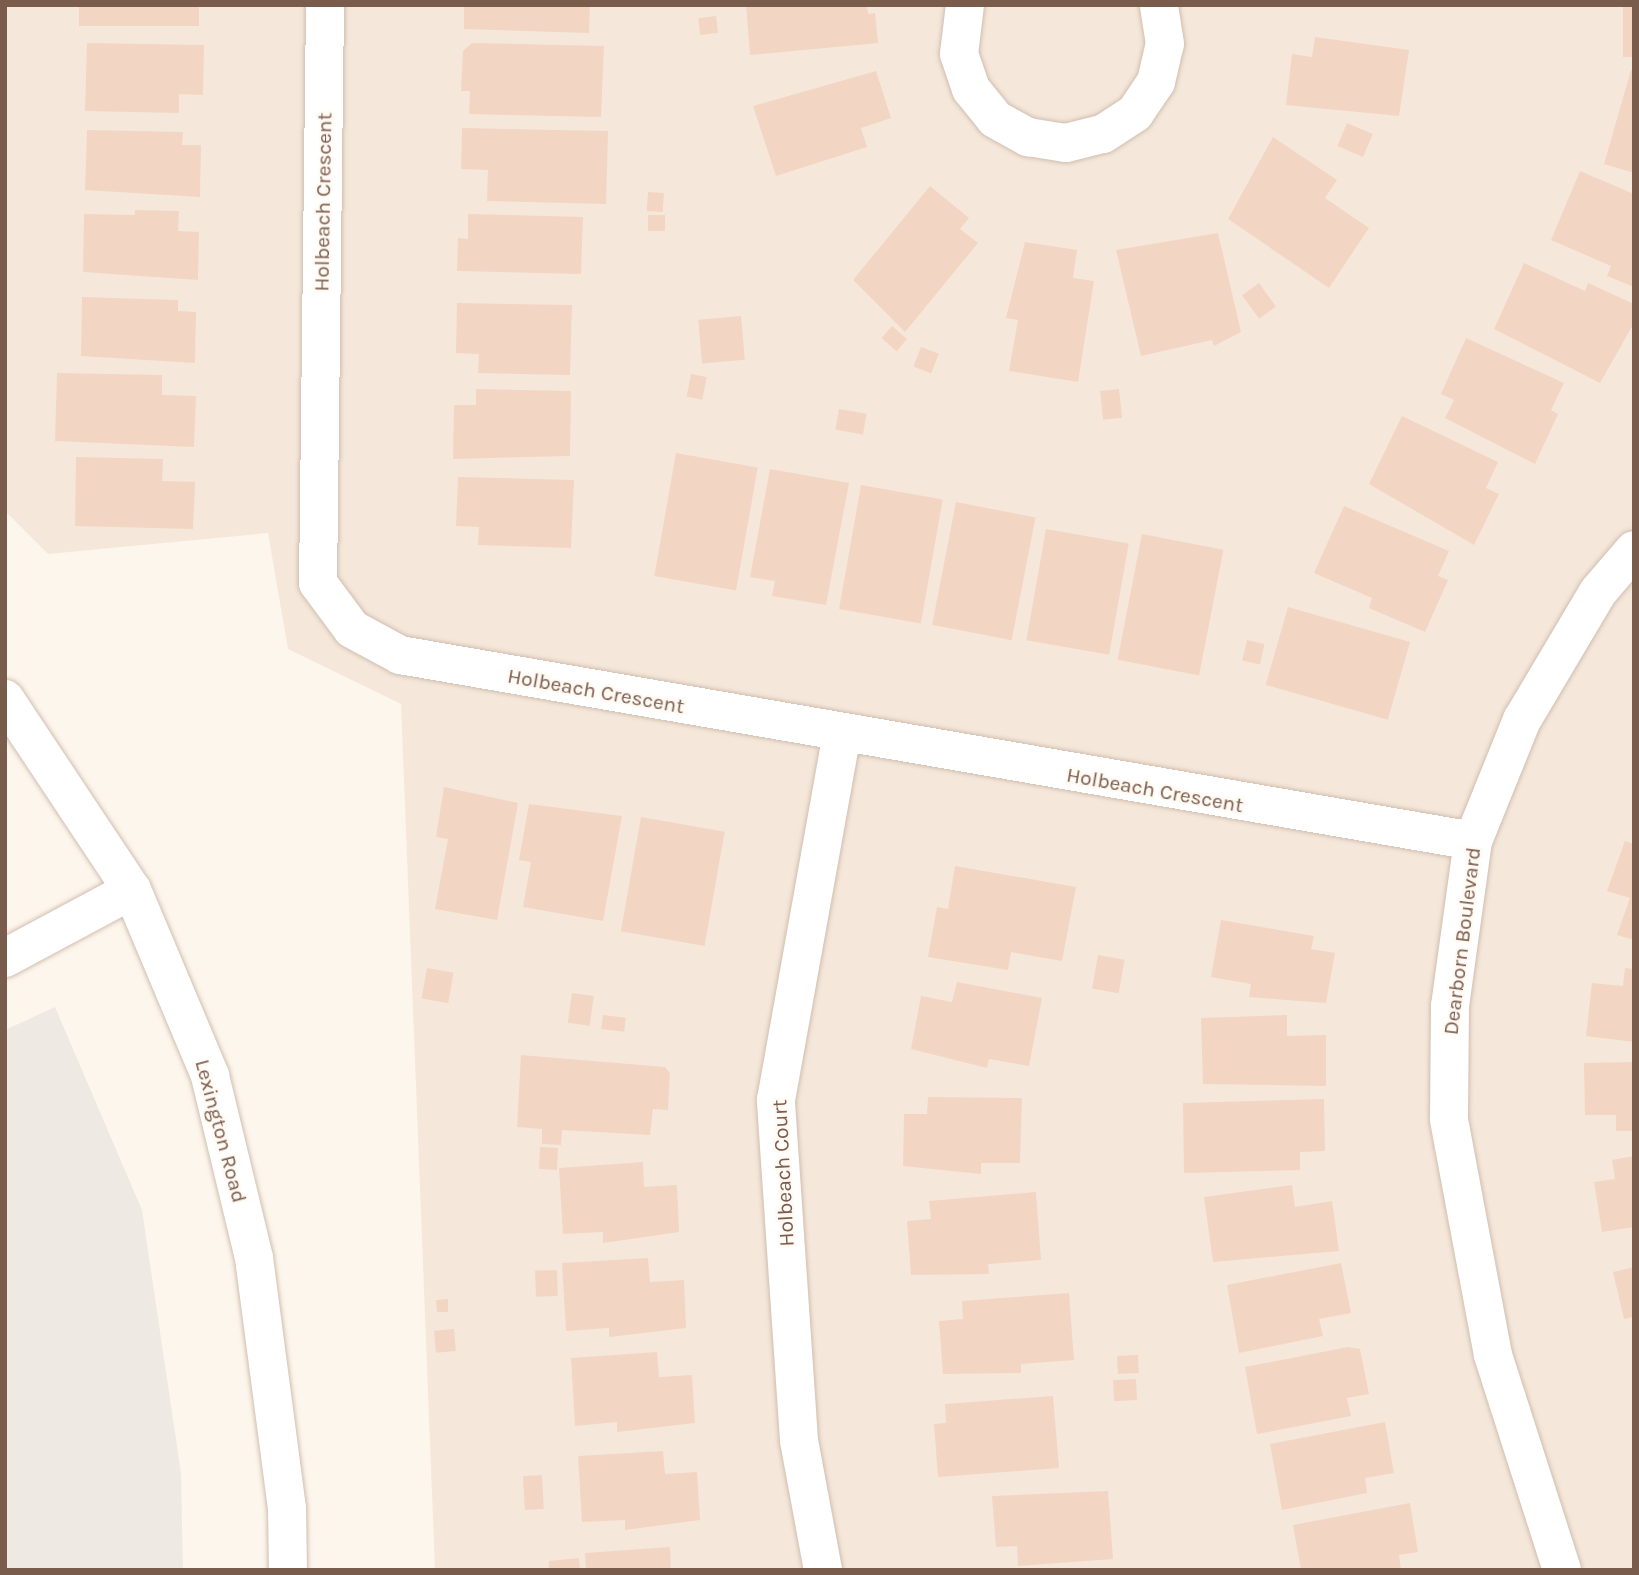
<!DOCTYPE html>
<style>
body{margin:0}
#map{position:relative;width:1639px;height:1575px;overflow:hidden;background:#fdf6ec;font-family:Karla,sans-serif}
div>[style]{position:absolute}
.residential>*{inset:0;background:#f5e8da}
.industrial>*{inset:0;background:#efe9e4}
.building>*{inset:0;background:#f3d5c3;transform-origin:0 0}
.roads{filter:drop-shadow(0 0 2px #d1beb0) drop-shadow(0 0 2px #d1beb0)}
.minor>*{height:38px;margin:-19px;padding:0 19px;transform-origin:19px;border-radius:19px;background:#fff}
.secondary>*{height:38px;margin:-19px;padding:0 19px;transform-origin:19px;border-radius:19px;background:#fff}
span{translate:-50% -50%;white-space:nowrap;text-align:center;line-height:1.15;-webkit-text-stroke:5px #fffaf3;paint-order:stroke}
.street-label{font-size:21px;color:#7a5c4d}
.frame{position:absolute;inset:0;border:7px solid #7a5c4d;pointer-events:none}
</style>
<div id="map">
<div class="residential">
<i style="clip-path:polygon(5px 5px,1634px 5px,1634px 1570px,435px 1570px,401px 704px,288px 649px,268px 533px,48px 554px,5px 511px)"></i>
</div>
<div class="industrial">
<i style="clip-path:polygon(55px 1007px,142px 1210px,181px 1473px,183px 1570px,5px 1570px,5px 1030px)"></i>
</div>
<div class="building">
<i style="left:79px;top:5px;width:120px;height:21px"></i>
<i style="clip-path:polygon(464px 5px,590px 5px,589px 33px,464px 29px)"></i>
<i style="clip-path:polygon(746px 5px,867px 5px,868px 14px,875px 13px,878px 43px,750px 55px)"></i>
<i style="left:1623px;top:5px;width:11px;height:52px"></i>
<i style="left:716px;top:16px;width:17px;height:18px;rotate:83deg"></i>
<i style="clip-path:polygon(1315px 37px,1409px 50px,1399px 116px,1286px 105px,1292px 54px,1312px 57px)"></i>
<i style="clip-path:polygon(87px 43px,204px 45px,203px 95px,179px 94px,179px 113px,85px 111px)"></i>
<i style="clip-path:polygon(472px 43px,604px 46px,601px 117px,469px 114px,470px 91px,461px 91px,463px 51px)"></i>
<i style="clip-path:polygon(1631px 70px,1634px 70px,1634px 173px,1604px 164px)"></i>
<i style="clip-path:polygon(876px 71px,891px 118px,861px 128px,867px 147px,776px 176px,753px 106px)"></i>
<i style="left:1347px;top:123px;width:28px;height:25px;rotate:23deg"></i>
<i style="clip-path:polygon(462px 128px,608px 131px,606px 204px,487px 201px,488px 170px,461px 169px)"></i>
<i style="clip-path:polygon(87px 130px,183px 132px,182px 145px,201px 145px,200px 197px,85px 190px)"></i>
<i style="clip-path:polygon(1273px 137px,1337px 180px,1325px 198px,1369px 228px,1329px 288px,1228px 219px)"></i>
<i style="clip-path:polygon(1580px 171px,1634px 194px,1634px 287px,1607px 276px,1611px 266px,1551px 240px)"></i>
<i style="clip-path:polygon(930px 186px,969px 218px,960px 229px,978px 243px,905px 332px,853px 280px)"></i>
<i style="left:648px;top:192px;width:16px;height:19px;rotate:4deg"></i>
<i style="clip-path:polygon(135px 210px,179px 211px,178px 231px,199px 232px,198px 280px,83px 272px,84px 214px,135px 215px)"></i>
<i style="clip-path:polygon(468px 214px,583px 217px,581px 274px,457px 271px,458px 238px,468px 239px)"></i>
<i style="left:648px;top:215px;width:17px;height:16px"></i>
<i style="clip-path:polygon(1218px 233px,1241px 332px,1214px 346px,1212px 340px,1141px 356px,1116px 250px)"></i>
<i style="clip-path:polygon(1025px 242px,1077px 250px,1073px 278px,1094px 281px,1078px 382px,1009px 371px,1018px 320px,1006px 318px)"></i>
<i style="clip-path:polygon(1524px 263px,1585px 291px,1588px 283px,1634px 304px,1634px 323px,1600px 383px,1494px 329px)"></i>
<i style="left:1259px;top:283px;width:29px;height:21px;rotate:54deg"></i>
<i style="clip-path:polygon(82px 297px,178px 300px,178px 311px,196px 312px,195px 363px,81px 356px)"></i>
<i style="clip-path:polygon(457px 303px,572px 305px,570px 375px,478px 373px,479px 354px,456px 353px)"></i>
<i style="left:741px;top:316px;width:44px;height:43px;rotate:85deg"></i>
<i style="left:892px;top:326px;width:20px;height:16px;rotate:41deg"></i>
<i style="clip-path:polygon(1466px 338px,1564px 383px,1551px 410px,1558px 414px,1535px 464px,1445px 418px,1454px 400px,1441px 394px)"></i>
<i style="left:921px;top:347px;width:19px;height:21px;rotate:21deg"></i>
<i style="clip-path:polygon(57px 373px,162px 375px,162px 395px,196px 396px,194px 447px,55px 441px)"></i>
<i style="left:691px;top:374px;width:16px;height:23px;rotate:11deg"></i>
<i style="clip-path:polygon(476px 389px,571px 391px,570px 456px,453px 459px,454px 405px,476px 405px)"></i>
<i style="left:1119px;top:389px;width:29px;height:19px;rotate:84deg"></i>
<i style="left:839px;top:409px;width:28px;height:21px;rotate:10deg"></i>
<i style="clip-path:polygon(1402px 416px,1498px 462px,1486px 488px,1499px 494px,1474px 545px,1369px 484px)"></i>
<i style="left:676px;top:453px;width:83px;height:125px;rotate:10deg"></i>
<i style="clip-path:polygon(76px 457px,163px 459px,162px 481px,195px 482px,193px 529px,75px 526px)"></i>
<i style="clip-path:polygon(770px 469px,849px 483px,826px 605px,772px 596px,775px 581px,750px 577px)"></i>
<i style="clip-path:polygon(458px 477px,574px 480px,571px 548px,478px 545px,479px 527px,456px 526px)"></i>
<i style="left:861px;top:485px;width:83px;height:126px;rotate:10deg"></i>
<i style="left:956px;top:502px;width:81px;height:125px;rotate:11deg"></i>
<i style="clip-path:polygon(1344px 506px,1449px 551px,1438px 576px,1448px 580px,1425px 632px,1369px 608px,1372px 598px,1314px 573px)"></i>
<i style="left:1046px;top:529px;width:84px;height:113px;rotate:10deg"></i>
<i style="left:1142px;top:534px;width:83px;height:128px;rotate:11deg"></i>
<i style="left:1288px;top:607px;width:127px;height:81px;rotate:16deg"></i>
<i style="left:1247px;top:640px;width:18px;height:21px;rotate:13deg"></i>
<i style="clip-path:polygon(444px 787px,518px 803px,497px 920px,435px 909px,448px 839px,436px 837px)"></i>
<i style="clip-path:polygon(529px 804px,622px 816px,603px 921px,523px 907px,531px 862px,519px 860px)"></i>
<i style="left:641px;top:817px;width:85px;height:116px;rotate:10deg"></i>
<i style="clip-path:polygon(1625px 841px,1634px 844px,1634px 940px,1617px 935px,1630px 898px,1607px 891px)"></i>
<i style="clip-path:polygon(955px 866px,1076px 887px,1062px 961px,1011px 952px,1008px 970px,928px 957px,937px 907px,948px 909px)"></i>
<i style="clip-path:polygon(1221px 920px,1314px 936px,1311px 949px,1335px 953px,1326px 1003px,1249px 997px,1251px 984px,1211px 977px)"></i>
<i style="left:1098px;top:955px;width:27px;height:34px;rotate:10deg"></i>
<i style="left:427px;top:968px;width:27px;height:31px;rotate:10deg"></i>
<i style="clip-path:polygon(1625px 968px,1634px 969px,1634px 1042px,1586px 1036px,1592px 983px,1623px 986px)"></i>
<i style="clip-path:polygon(957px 982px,1042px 998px,1029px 1066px,989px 1059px,987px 1068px,911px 1049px,921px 996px,952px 1002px)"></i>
<i style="left:572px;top:993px;width:22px;height:30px;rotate:8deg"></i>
<i style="left:603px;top:1015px;width:23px;height:14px;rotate:7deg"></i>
<i style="clip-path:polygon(1287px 1015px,1287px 1036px,1326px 1035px,1326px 1086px,1203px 1084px,1201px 1018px)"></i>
<i style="clip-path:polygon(521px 1055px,665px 1067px,670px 1073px,668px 1110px,653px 1109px,650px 1135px,562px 1130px,561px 1145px,542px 1144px,542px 1129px,517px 1127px)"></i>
<i style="clip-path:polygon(1634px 1062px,1634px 1131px,1616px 1131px,1616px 1115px,1585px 1115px,1584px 1063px)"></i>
<i style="clip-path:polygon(928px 1097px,1022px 1098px,1020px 1163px,981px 1163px,981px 1174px,903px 1166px,904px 1114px,927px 1114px)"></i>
<i style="clip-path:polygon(1324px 1099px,1325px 1151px,1300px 1152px,1300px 1170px,1184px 1173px,1183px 1103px)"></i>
<i style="left:540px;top:1147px;width:18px;height:22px;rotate:3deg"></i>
<i style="clip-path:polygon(1634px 1156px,1634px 1227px,1602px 1232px,1594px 1182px,1615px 1179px,1612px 1160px)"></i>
<i style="clip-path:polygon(643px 1162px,644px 1187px,677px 1185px,679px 1232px,603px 1243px,603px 1232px,563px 1234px,559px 1168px)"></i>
<i style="clip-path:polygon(1292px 1185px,1295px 1207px,1332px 1201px,1339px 1251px,1213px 1262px,1204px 1197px)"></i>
<i style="clip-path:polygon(1036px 1192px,1041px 1260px,988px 1264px,989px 1274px,911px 1275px,907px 1221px,931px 1219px,929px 1201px)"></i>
<i style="clip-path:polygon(648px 1258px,650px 1282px,684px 1280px,686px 1328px,609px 1337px,609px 1328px,566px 1331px,562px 1263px)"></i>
<i style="clip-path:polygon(1341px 1263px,1351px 1313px,1319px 1319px,1323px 1336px,1239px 1353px,1227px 1285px)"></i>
<i style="clip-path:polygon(1634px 1267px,1634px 1317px,1624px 1319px,1613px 1272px)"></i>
<i style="left:557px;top:1270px;width:26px;height:22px;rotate:88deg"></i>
<i style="clip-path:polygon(1069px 1293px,1074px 1360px,1021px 1364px,1021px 1373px,943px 1374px,939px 1321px,963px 1319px,962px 1301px)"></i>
<i style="clip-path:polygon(448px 1299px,448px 1312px,437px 1312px,436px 1300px)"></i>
<i style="left:454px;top:1329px;width:22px;height:20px;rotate:85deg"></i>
<i style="clip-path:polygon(1348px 1347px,1360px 1349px,1369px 1394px,1347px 1398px,1351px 1416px,1257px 1434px,1245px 1367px)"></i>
<i style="clip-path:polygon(657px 1352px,659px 1377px,692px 1375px,695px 1423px,617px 1432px,617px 1422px,575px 1426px,571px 1358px)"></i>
<i style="left:1138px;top:1355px;width:18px;height:21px;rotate:87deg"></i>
<i style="left:1136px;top:1379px;width:21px;height:23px;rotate:87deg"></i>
<i style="clip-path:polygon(1053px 1396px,1059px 1468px,938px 1477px,934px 1424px,946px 1423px,945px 1404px)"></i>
<i style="clip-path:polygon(1385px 1422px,1394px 1473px,1365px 1478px,1367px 1493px,1282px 1510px,1270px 1444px)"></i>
<i style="clip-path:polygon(663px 1451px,665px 1474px,697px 1472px,700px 1520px,625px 1530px,625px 1520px,582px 1522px,578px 1456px)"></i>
<i style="left:542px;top:1475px;width:34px;height:19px;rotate:87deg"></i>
<i style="clip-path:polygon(1108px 1491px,1113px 1559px,1018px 1566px,1017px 1546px,996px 1547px,992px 1496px)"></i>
<i style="clip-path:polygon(1410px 1503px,1418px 1552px,1399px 1555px,1401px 1570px,1301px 1570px,1293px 1525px)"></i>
<i style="clip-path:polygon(670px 1547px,671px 1570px,586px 1570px,585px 1553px)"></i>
<i style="clip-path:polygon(579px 1558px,580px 1570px,549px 1570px,549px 1561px)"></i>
</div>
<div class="roads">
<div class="minor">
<i style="left:325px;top:5px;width:578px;rotate:90.69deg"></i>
<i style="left:318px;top:583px;width:57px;rotate:53.5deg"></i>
<i style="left:352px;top:629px;width:55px;rotate:28.4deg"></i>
<i style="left:400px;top:655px;width:1089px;rotate:9.83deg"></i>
<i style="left:965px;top:5px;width:49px;rotate:97deg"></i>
<i style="left:959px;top:54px;width:37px;rotate:71deg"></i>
<i style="left:971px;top:89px;width:38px;rotate:51deg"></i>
<i style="left:995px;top:119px;width:38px;rotate:29deg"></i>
<i style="left:1028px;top:137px;width:38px;rotate:9deg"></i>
<i style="left:1066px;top:143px;width:38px;rotate:-14deg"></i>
<i style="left:1103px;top:134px;width:38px;rotate:-33deg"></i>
<i style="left:1135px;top:113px;width:37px;rotate:-56deg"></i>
<i style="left:1156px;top:82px;width:39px;rotate:-77deg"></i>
<i style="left:1165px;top:44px;width:39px;rotate:-99deg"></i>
<i style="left:5px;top:958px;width:144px;rotate:-28.2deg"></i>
<i style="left:823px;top:1570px;width:132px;rotate:-100.5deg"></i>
<i style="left:799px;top:1440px;width:341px;rotate:-93.9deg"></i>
<i style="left:776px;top:1100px;width:369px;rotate:-79.8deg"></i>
<i style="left:1562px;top:1570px;width:226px;rotate:-107.8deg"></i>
<i style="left:1493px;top:1355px;width:240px;rotate:-100.6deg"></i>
<i style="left:1449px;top:1119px;width:113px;rotate:-89.5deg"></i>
<i style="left:1450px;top:1006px;width:167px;rotate:-82.1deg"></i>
<i style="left:1473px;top:841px;width:131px;rotate:-68deg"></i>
<i style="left:1522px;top:720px;width:149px;rotate:-59.3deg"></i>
<i style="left:1598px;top:592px;width:55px;rotate:-49.4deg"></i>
</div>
<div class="secondary">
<i style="left:5px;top:699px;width:229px;rotate:56.4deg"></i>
<i style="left:132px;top:890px;width:202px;rotate:67.2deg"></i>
<i style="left:210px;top:1076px;width:187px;rotate:76.4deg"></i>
<i style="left:254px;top:1258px;width:252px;rotate:82.5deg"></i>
<i style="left:287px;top:1508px;width:62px;rotate:89.1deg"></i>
</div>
</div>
<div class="street-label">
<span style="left:323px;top:202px;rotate:-89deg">Holbeach Crescent</span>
<span style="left:596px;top:691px;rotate:10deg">Holbeach Crescent</span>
<span style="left:1155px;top:790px;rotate:10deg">Holbeach Crescent</span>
<span style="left:1462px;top:941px;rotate:-83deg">Dearborn Boulevard</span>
<span style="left:221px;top:1131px;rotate:75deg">Lexington Road</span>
<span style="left:783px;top:1173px;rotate:-93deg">Holbeach Court</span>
</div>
<div class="frame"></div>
</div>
